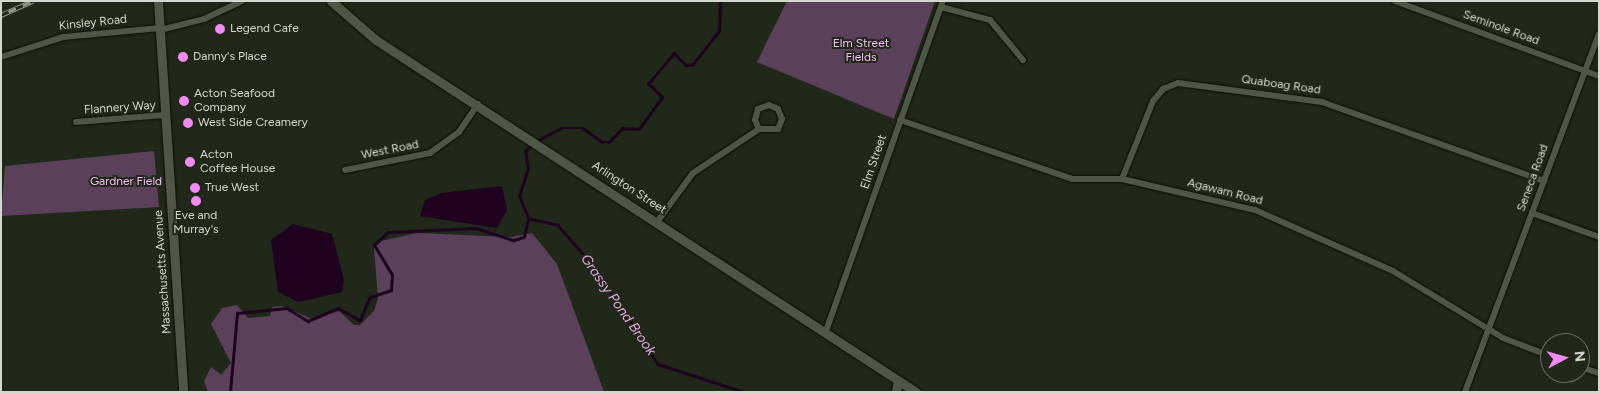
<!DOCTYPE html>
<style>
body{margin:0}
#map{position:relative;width:1600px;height:393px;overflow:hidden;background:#202819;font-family:Figtree,sans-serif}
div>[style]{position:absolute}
.green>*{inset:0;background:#5a4159}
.water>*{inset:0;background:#1e021f}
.stream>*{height:2.5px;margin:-1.25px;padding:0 1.25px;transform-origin:1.25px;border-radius:1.25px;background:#1e021f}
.roads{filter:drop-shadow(0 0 1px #0a1004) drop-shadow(0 0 1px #0a1004)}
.street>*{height:6px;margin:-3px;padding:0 3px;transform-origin:3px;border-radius:3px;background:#4e5746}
.secondary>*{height:9px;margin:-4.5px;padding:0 4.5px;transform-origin:4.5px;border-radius:4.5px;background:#4e5746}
.rail>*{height:4.5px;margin-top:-2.25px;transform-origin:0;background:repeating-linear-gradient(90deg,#202819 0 8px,#90968a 0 16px);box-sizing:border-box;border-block:1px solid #90968a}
.dots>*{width:14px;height:14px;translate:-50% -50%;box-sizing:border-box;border:2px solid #202819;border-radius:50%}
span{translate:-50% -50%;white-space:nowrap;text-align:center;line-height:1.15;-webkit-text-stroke:4px #202819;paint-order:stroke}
.street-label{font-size:12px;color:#d3d8ce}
.poi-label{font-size:12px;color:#d3d8ce}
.left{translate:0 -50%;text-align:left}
.park-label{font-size:12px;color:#fbbff8}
.water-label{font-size:14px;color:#e2a8e0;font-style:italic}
.frame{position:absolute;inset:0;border:2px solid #d3d8ce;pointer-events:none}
.north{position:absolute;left:1540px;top:333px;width:50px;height:50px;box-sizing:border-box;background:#202819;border:1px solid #686e61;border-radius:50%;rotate:84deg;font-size:14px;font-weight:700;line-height:20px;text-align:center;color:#d3d8ce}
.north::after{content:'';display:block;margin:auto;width:18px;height:22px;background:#f38af2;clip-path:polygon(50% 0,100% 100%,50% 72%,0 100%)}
</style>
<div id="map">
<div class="green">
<i style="clip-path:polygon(787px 1px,935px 1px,894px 119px,757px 62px)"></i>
<i style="clip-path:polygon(154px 151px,159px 207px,1px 216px,5px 166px)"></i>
<i style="clip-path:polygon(417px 233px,512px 237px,532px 233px,557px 264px,604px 392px,208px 392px,204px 381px,211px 367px,221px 375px,231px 363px,211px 324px,222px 308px,237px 305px,248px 318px,270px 316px,272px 307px,282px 306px,312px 319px,339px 311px,354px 325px,360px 325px,374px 311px,378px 298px,374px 248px,381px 241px)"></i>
</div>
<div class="water">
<i style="clip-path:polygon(502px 186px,507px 210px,497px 228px,420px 216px,425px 200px,442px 193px)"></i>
<i style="clip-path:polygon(293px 224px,332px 234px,344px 280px,342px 292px,298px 302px,278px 292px,271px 240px)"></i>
</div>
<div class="stream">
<i style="left:536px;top:141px;width:28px;rotate:-27deg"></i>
<i style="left:561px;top:128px;width:22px"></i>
<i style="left:583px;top:128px;width:24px;rotate:36deg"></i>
<i style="left:602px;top:142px;width:7px"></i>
<i style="left:609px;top:142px;width:19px;rotate:-47deg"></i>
<i style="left:622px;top:128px;width:17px;rotate:3deg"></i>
<i style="left:639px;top:129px;width:39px;rotate:-54deg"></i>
<i style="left:662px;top:97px;width:19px;rotate:-137deg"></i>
<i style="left:648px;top:84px;width:40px;rotate:-50deg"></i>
<i style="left:674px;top:53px;width:17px;rotate:45deg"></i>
<i style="left:686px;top:65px;width:7px;rotate:-8deg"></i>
<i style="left:693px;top:64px;width:42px;rotate:-51.8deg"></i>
<i style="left:719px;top:31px;width:30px;rotate:-88deg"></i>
<i style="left:528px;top:218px;width:31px;rotate:13deg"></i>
<i style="left:558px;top:225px;width:58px;rotate:49.2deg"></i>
<i style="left:596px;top:269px;width:113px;rotate:56.9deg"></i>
<i style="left:658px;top:364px;width:90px;rotate:18deg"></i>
<i style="left:230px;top:392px;width:79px;rotate:-84.9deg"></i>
<i style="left:237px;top:313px;width:50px;rotate:-5.7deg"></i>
<i style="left:287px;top:308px;width:25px;rotate:32deg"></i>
<i style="left:308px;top:321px;width:33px;rotate:-23deg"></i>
<i style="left:338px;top:308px;width:25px;rotate:29deg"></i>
<i style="left:360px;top:320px;width:25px;rotate:-67deg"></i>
<i style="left:370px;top:297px;width:22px;rotate:-18deg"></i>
<i style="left:391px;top:290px;width:15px;rotate:-86deg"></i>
<i style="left:392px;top:275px;width:35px;rotate:-121deg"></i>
<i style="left:374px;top:245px;width:19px;rotate:-43deg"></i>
<i style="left:388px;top:232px;width:88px;rotate:-2.6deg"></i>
<i style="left:476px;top:228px;width:40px;rotate:18deg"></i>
<i style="left:514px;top:240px;width:10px;rotate:-17deg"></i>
<i style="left:524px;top:237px;width:19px;rotate:-78deg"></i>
<i style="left:528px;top:218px;width:24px;rotate:-112deg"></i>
<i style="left:519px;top:196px;width:28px;rotate:-72deg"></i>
<i style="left:528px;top:169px;width:18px;rotate:-99deg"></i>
<i style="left:525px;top:151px;width:9px;rotate:-41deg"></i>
</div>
<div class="roads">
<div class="street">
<i style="left:1395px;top:1px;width:217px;rotate:20.2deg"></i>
<i style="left:941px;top:7px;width:51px;rotate:14.9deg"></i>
<i style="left:990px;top:20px;width:52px;rotate:50.5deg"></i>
<i style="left:160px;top:30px;width:45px;rotate:-14deg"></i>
<i style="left:204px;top:19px;width:42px;rotate:-25.3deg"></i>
<i style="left:1px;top:57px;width:65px;rotate:-17.9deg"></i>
<i style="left:63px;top:37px;width:97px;rotate:-5.3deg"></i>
<i style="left:900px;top:120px;width:182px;rotate:18.9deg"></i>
<i style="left:1072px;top:179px;width:50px"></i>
<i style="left:1122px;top:179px;width:137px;rotate:13.1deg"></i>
<i style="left:1255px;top:210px;width:151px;rotate:23.8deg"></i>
<i style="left:1393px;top:271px;width:129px;rotate:31.3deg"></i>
<i style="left:1503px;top:338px;width:50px;rotate:21deg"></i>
<i style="left:76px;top:122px;width:89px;rotate:-4.5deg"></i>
<i style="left:345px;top:170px;width:87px;rotate:-11.3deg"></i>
<i style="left:430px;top:153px;width:36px;rotate:-36deg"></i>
<i style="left:459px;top:132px;width:34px;rotate:-56deg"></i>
<i style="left:1122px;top:179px;width:84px;rotate:-68.3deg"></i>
<i style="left:1153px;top:101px;width:16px;rotate:-50deg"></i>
<i style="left:1163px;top:89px;width:16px;rotate:-22deg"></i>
<i style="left:1178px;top:83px;width:145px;rotate:7.5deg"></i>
<i style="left:1322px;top:102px;width:236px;rotate:19.6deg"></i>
<i style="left:1532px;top:213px;width:71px;rotate:19.7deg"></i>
<i style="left:657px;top:222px;width:61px;rotate:-53.7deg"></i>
<i style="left:693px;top:173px;width:79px;rotate:-33.7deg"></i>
<i style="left:759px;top:129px;width:19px"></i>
<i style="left:778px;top:129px;width:11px;rotate:-68deg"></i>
<i style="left:782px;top:119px;width:11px;rotate:-112deg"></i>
<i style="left:778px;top:109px;width:10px;rotate:-156deg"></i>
<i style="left:769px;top:105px;width:12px;rotate:160deg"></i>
<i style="left:758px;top:109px;width:11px;rotate:105deg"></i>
<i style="left:755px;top:120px;width:10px;rotate:66deg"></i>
<i style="left:826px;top:331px;width:350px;rotate:-70.5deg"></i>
<i style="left:1580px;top:367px;width:20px;rotate:18deg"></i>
<i style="left:1465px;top:392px;width:382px;rotate:-69.5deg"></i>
</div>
<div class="secondary">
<i style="left:158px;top:1px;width:392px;rotate:86.3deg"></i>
<i style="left:331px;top:1px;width:60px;rotate:40.9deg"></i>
<i style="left:376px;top:40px;width:645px;rotate:33.1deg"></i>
<i style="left:896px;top:392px;width:11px;rotate:-80deg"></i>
</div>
</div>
<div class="rail">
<i style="left:1px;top:15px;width:35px;rotate:-24deg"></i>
</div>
<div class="dots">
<i style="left:220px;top:29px;background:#f38af2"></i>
<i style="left:183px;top:57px;background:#f38af2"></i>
<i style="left:184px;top:101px;background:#f38af2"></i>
<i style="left:188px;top:123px;background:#f38af2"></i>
<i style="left:190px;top:162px;background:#f38af2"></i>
<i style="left:195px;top:188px;background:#f38af2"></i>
<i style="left:196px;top:201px;background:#f38af2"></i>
</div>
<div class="street-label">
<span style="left:93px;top:23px;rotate:-6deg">Kinsley Road</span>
<span style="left:1501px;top:28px;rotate:20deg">Seminole Road</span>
<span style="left:1281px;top:85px;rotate:8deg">Quaboag Road</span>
<span style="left:120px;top:108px;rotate:-4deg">Flannery Way</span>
<span style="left:390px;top:150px;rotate:-11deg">West Road</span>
<span style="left:874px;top:162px;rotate:-71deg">Elm Street</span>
<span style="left:1533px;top:178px;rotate:-70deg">Seneca Road</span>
<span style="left:629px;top:188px;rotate:33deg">Arlington Street</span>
<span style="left:1225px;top:192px;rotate:14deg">Agawam Road</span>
<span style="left:163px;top:272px;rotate:-94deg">Massachusetts Avenue</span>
</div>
<div class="poi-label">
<span class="left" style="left:230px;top:29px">Legend Cafe</span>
<span class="left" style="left:193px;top:57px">Danny's Place</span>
<span class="left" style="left:194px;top:101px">Acton Seafood<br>Company</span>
<span class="left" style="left:198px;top:123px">West Side Creamery</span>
<span class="left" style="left:200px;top:162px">Acton<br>Coffee House</span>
<span class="left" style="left:205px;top:188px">True West</span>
<span style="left:196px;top:223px">Eve and<br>Murray's</span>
</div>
<div class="park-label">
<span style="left:861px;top:51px">Elm Street<br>Fields</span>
<span style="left:126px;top:182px">Gardner Field</span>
</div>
<div class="water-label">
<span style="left:618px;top:305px;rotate:55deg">Grassy Pond Brook</span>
</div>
<div class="frame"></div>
<div class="north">N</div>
</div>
